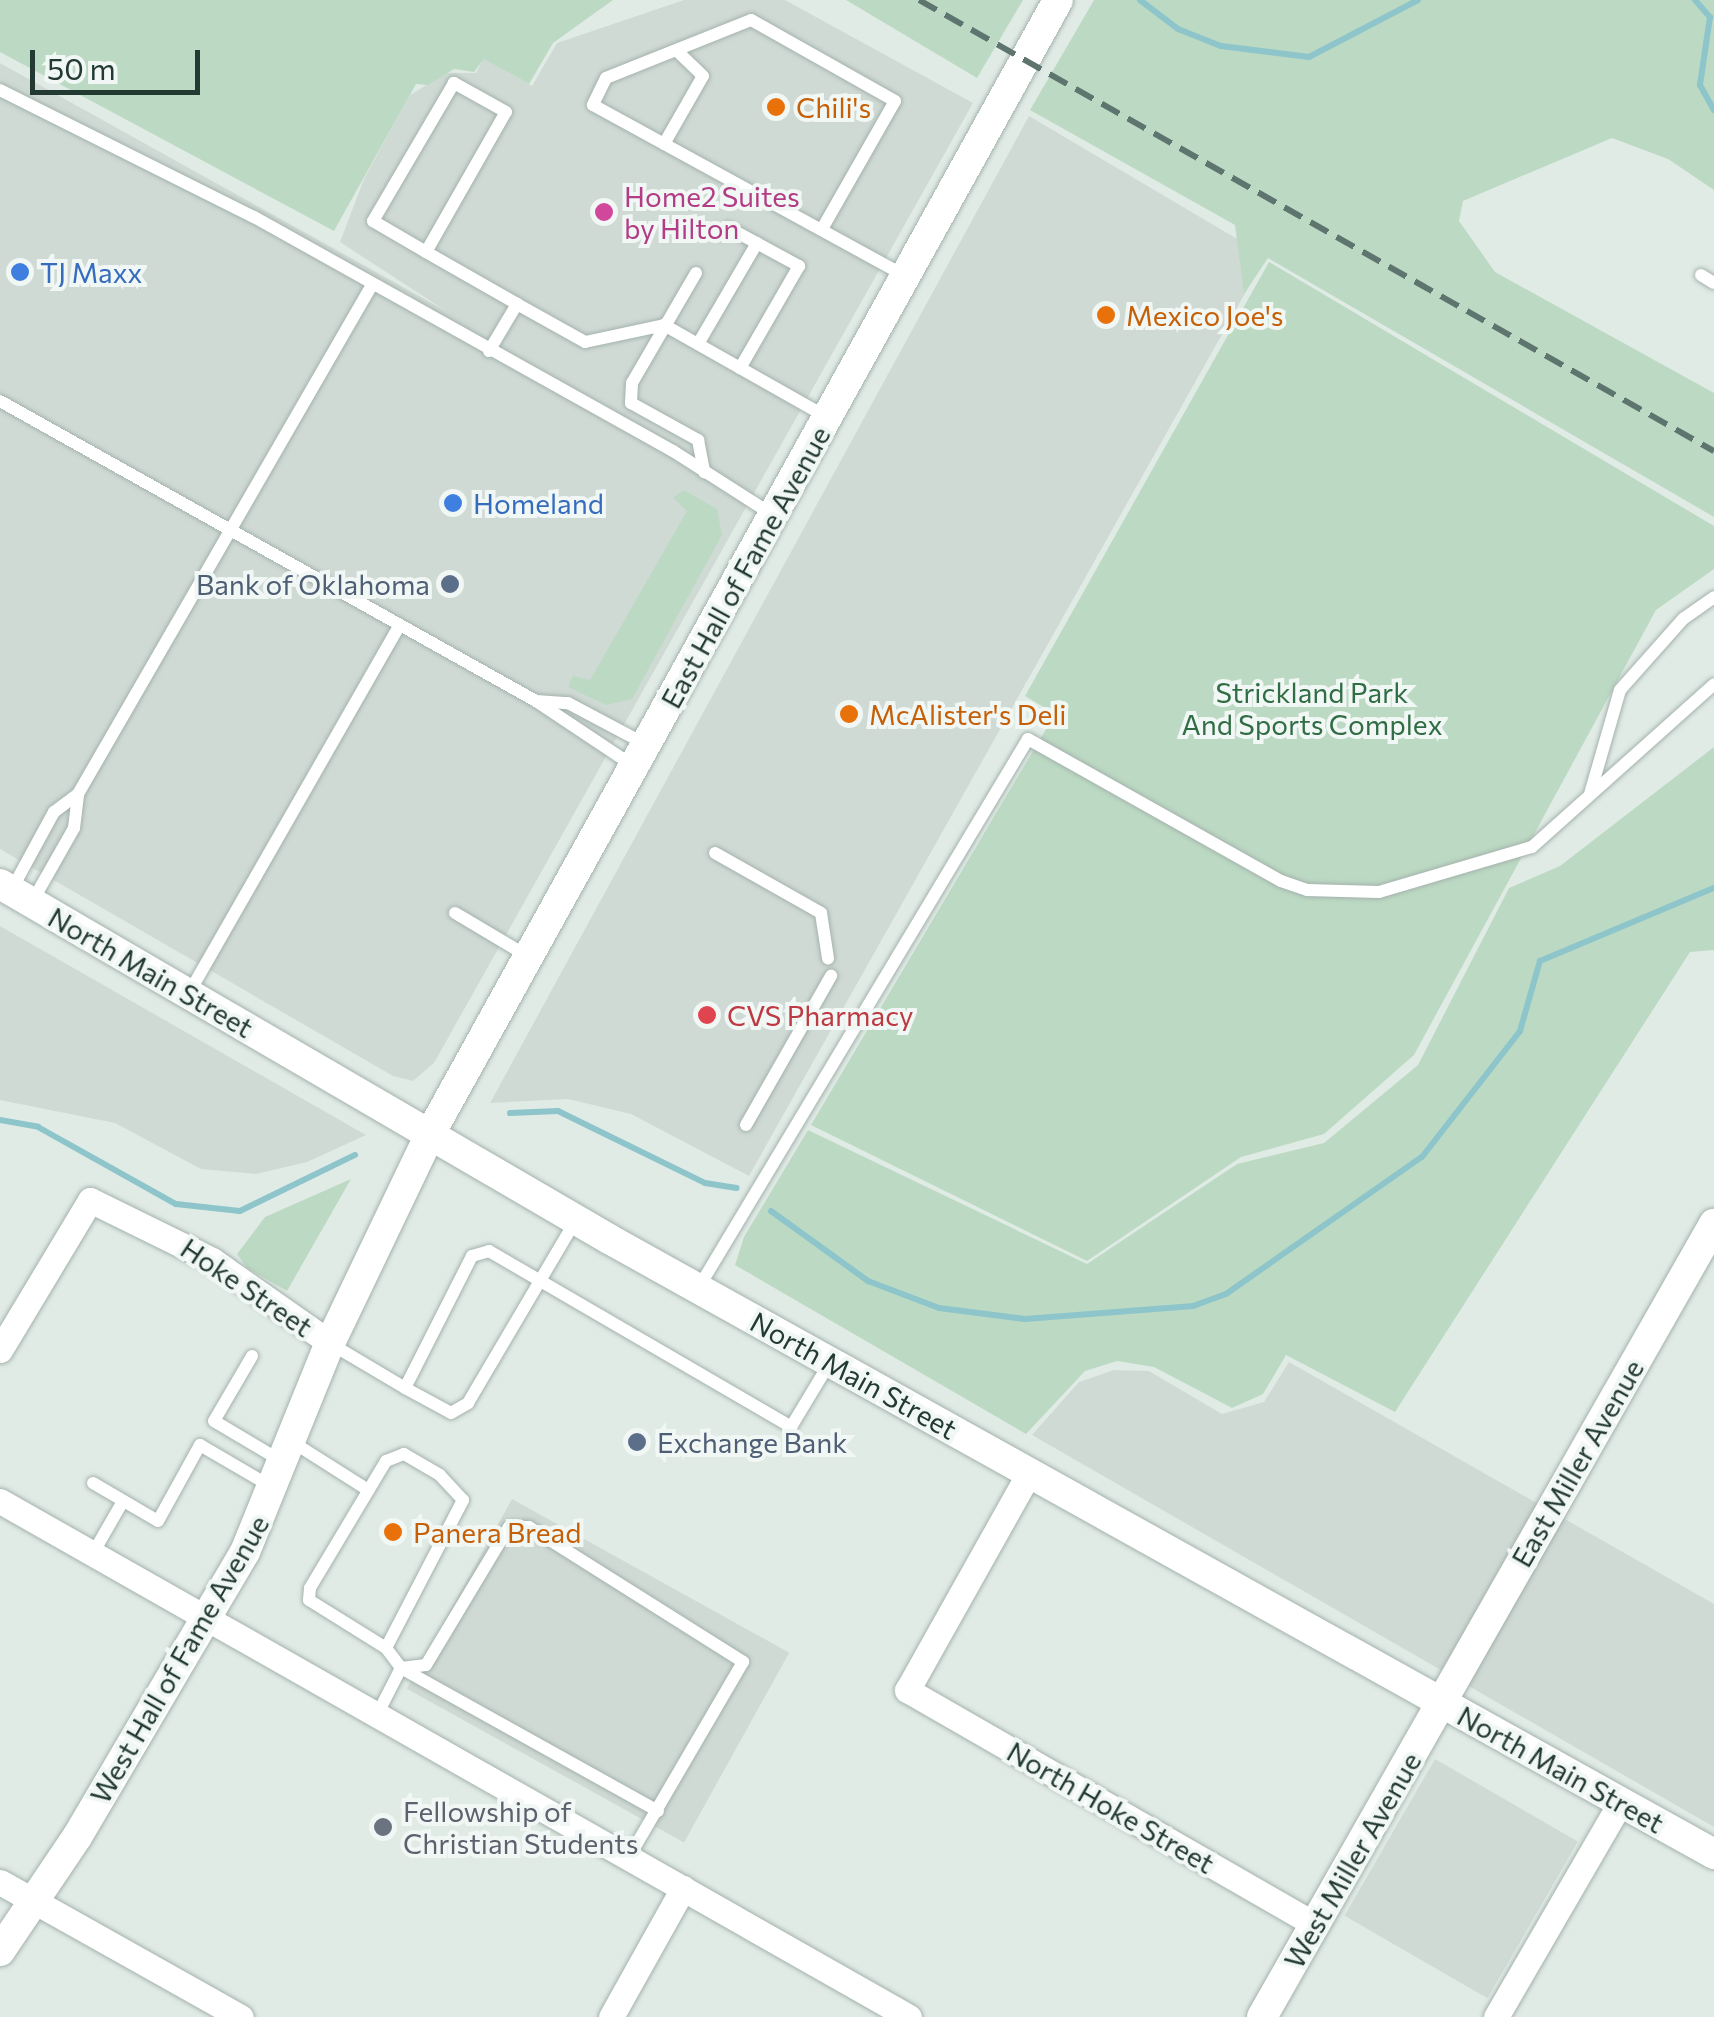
<!DOCTYPE html>
<style>
body{margin:0}
#map{position:relative;width:1714px;height:2017px;overflow:hidden;background:#e1ebe6;font-family:Commissioner,sans-serif}
div>[style]{position:absolute}
.built>*{inset:0;background:#d0dad5;transform-origin:0 0}
.green>*{inset:0;background:#bcdac3}
.stream>*{height:6px;margin:-3px;padding:0 3px;transform-origin:3px;border-radius:3px;background:#8dc5cb}
.roads{filter:drop-shadow(0 0 2px #a4b2ad) drop-shadow(0 0 2px #a4b2ad)}
.lane>*{height:12px;margin:-6px;padding:0 6px;transform-origin:6px;border-radius:6px;background:#fff}
.street>*{height:25px;margin:-12.5px;padding:0 12.5px;transform-origin:12.5px;border-radius:12.5px;background:#fff}
.secondary>*{height:30px;margin:-15px;padding:0 15px;transform-origin:15px;border-radius:15px;background:#fff}
.rail>*{height:6px;margin-top:-3px;transform-origin:0;background:repeating-linear-gradient(90deg,#5d756e 0 20px,transparent 0 30px)}
.dots>*{width:28px;height:28px;translate:-50% -50%;box-sizing:border-box;border:5px solid #f1f7f4;border-radius:50%}
span{translate:-50% -50%;white-space:nowrap;text-align:center;line-height:1.15;-webkit-text-stroke:8px #f1f7f4;paint-order:stroke}
.food-label{font-size:28px;color:#c56008}
.left{translate:0 -50%;text-align:left}
.hotel-label{font-size:28px;color:#b23c85}
.shop-label{font-size:28px;color:#366cbe}
.street-label{font-size:28px;color:#233a33}
.service-label{font-size:28px;color:#4e5e75}
.right{translate:-100% -50%;text-align:right}
.park-label{font-size:28px;color:#306d45}
.health-label{font-size:28px;color:#be3a42}
.worship-label{font-size:28px;color:#5b616d}
.scale{position:absolute;left:30px;top:50px;width:170px;height:45px;box-sizing:border-box;border:5px solid #233a33;border-top:0;padding-left:12px;font-size:30px;line-height:35px;white-space:nowrap;color:#233a33;-webkit-text-stroke:8px #f1f7f4;paint-order:stroke}
</style>
<div id="map">
<div class="built">
<i style="clip-path:polygon(684px 0,785px 0,973px 103px,434px 1063px,413px 1081px,393px 1076px,0 849px,0 63px,446px 311px,340px 242px,364px 179px,409px 96px,445px 73px,476px 73px,484px 58px,532px 86px,557px 43px)"></i>
<i style="clip-path:polygon(1029px 116px,1266px 256px,749px 1176px,631px 1114px,568px 1099px,490px 1103px)"></i>
<i style="clip-path:polygon(0 926px,366px 1135px,307px 1162px,256px 1174px,201px 1169px,115px 1123px,0 1100px)"></i>
<i style="clip-path:polygon(1289px 1362px,1714px 1604px,1714px 1827px,1032px 1435px,1079px 1382px,1114px 1370px,1149px 1371px,1222px 1414px,1264px 1402px)"></i>
<i style="left:512px;top:1499px;width:317px;height:217px;rotate:29deg"></i>
<i style="left:1435px;top:1759px;width:165px;height:181px;rotate:30deg"></i>
</div>
<div class="green">
<i style="clip-path:polygon(0 0,613px 0,553px 43px,529px 84px,484px 59px,474px 72px,454px 69px,428px 85px,416px 84px,334px 231px,0 52px)"></i>
<i style="clip-path:polygon(846px 0,1023px 0,977px 78px)"></i>
<i style="clip-path:polygon(1094px 0,1714px 0,1714px 190px,1668px 159px,1612px 138px,1463px 201px,1459px 221px,1495px 272px,1714px 393px,1714px 517px,1268px 258px,1244px 294px,1235px 225px,1030px 110px)"></i>
<i style="clip-path:polygon(1269px 262px,1714px 526px,1714px 569px,1656px 610px,1414px 1055px,1324px 1134px,1241px 1157px,1087px 1261px,811px 1125px,1055px 714px,1025px 696px)"></i>
<i style="clip-path:polygon(684px 490px,717px 509px,722px 535px,632px 699px,606px 705px,568px 687px,573px 676px,590px 680px,687px 511px,673px 498px)"></i>
<i style="clip-path:polygon(1714px 747px,1714px 950px,1690px 952px,1395px 1412px,1286px 1355px,1263px 1394px,1232px 1408px,1154px 1367px,1117px 1361px,1085px 1371px,1026px 1434px,735px 1265px,744px 1237px,808px 1130px,1087px 1264px,1237px 1164px,1324px 1143px,1418px 1065px,1509px 888px,1560px 866px)"></i>
<i style="clip-path:polygon(351px 1179px,287px 1291px,247px 1268px,237px 1254px,265px 1217px)"></i>
</div>
<div class="stream">
<i style="left:1140px;top:0;width:48px;rotate:37.3deg"></i>
<i style="left:1178px;top:29px;width:46px;rotate:21.6deg"></i>
<i style="left:1221px;top:46px;width:89px;rotate:7.1deg"></i>
<i style="left:1309px;top:57px;width:123px;rotate:-27.6deg"></i>
<i style="left:1695px;top:0;width:23px;rotate:49deg"></i>
<i style="left:1710px;top:17px;width:69px;rotate:98.4deg"></i>
<i style="left:1700px;top:85px;width:29px;rotate:61deg"></i>
<i style="left:510px;top:1113px;width:48px;rotate:-2.4deg"></i>
<i style="left:558px;top:1111px;width:164px;rotate:26.1deg"></i>
<i style="left:705px;top:1183px;width:32px;rotate:9deg"></i>
<i style="left:0;top:1120px;width:39px;rotate:10deg"></i>
<i style="left:38px;top:1127px;width:158px;rotate:29.2deg"></i>
<i style="left:176px;top:1204px;width:64px;rotate:6.2deg"></i>
<i style="left:240px;top:1211px;width:128px;rotate:-26deg"></i>
<i style="left:771px;top:1211px;width:120px;rotate:35.8deg"></i>
<i style="left:868px;top:1281px;width:76px;rotate:20.8deg"></i>
<i style="left:939px;top:1308px;width:87px;rotate:7.3deg"></i>
<i style="left:1025px;top:1319px;width:169px;rotate:-4.4deg"></i>
<i style="left:1193px;top:1306px;width:35px;rotate:-20deg"></i>
<i style="left:1226px;top:1294px;width:239px;rotate:-35deg"></i>
<i style="left:1422px;top:1157px;width:160px;rotate:-52.1deg"></i>
<i style="left:1520px;top:1031px;width:73px;rotate:-74.1deg"></i>
<i style="left:1540px;top:961px;width:189px;rotate:-22.8deg"></i>
</div>
<div class="roads">
<div class="lane">
<i style="left:0;top:90px;width:284px;rotate:26.6deg"></i>
<i style="left:254px;top:217px;width:480px;rotate:29.2deg"></i>
<i style="left:673px;top:451px;width:119px;rotate:32.6deg"></i>
<i style="left:664px;top:144px;width:78px;rotate:-60.2deg"></i>
<i style="left:703px;top:76px;width:36px;rotate:-136deg"></i>
<i style="left:822px;top:229px;width:147px;rotate:-60.3deg"></i>
<i style="left:895px;top:101px;width:165px;rotate:-150.6deg"></i>
<i style="left:751px;top:20px;width:156px;rotate:158.2deg"></i>
<i style="left:606px;top:78px;width:30px;rotate:116deg"></i>
<i style="left:593px;top:105px;width:354px;rotate:28.7deg"></i>
<i style="left:720px;top:233px;width:10px;rotate:-29deg"></i>
<i style="left:729px;top:228px;width:80px;rotate:28.5deg"></i>
<i style="left:799px;top:266px;width:118px;rotate:120deg"></i>
<i style="left:426px;top:252px;width:161px;rotate:-60.3deg"></i>
<i style="left:506px;top:112px;width:60px;rotate:-150.9deg"></i>
<i style="left:454px;top:83px;width:160px;rotate:120.4deg"></i>
<i style="left:373px;top:221px;width:61px;rotate:30.3deg"></i>
<i style="left:426px;top:252px;width:105px;rotate:29.7deg"></i>
<i style="left:696px;top:273px;width:127px;rotate:120.2deg"></i>
<i style="left:632px;top:383px;width:20px;rotate:93deg"></i>
<i style="left:631px;top:403px;width:77px;rotate:28.9deg"></i>
<i style="left:698px;top:440px;width:33px;rotate:79deg"></i>
<i style="left:1701px;top:275px;width:15px;rotate:32deg"></i>
<i style="left:698px;top:344px;width:117px;rotate:-59.7deg"></i>
<i style="left:489px;top:351px;width:55px;rotate:-59.2deg"></i>
<i style="left:517px;top:304px;width:78px;rotate:29.2deg"></i>
<i style="left:585px;top:342px;width:81px;rotate:-12.1deg"></i>
<i style="left:664px;top:325px;width:185px;rotate:29.5deg"></i>
<i style="left:0;top:401px;width:614px;rotate:29.24deg"></i>
<i style="left:536px;top:701px;width:115px;rotate:33.7deg"></i>
<i style="left:536px;top:701px;width:32px;rotate:4deg"></i>
<i style="left:568px;top:703px;width:89px;rotate:28deg"></i>
<i style="left:1590px;top:794px;width:108px;rotate:-73.9deg"></i>
<i style="left:1620px;top:690px;width:95px;rotate:-48.4deg"></i>
<i style="left:1683px;top:619px;width:38px;rotate:-35deg"></i>
<i style="left:715px;top:853px;width:122px;rotate:29.5deg"></i>
<i style="left:821px;top:913px;width:46px;rotate:81.2deg"></i>
<i style="left:12px;top:889px;width:88px;rotate:-61.4deg"></i>
<i style="left:54px;top:812px;width:30px;rotate:-37deg"></i>
<i style="left:32px;top:902px;width:85px;rotate:-60.4deg"></i>
<i style="left:74px;top:828px;width:34px;rotate:-83deg"></i>
<i style="left:78px;top:794px;width:588px;rotate:-59.99deg"></i>
<i style="left:455px;top:913px;width:86px;rotate:30.7deg"></i>
<i style="left:189px;top:993px;width:424px;rotate:-60.2deg"></i>
<i style="left:746px;top:1125px;width:172px;rotate:-60.3deg"></i>
<i style="left:699px;top:1287px;width:639px;rotate:-59.02deg"></i>
<i style="left:1028px;top:739px;width:290px;rotate:29.3deg"></i>
<i style="left:1281px;top:881px;width:28px;rotate:19deg"></i>
<i style="left:1307px;top:890px;width:72px;rotate:1.6deg"></i>
<i style="left:1379px;top:892px;width:159px;rotate:-16.4deg"></i>
<i style="left:1532px;top:847px;width:244px;rotate:-41.8deg"></i>
<i style="left:331px;top:1344px;width:86px;rotate:30.7deg"></i>
<i style="left:405px;top:1388px;width:148px;rotate:-63.1deg"></i>
<i style="left:472px;top:1256px;width:18px;rotate:-16deg"></i>
<i style="left:489px;top:1251px;width:350px;rotate:30.2deg"></i>
<i style="left:791px;top:1427px;width:74px;rotate:-58.9deg"></i>
<i style="left:252px;top:1356px;width:75px;rotate:120.3deg"></i>
<i style="left:214px;top:1421px;width:80px;rotate:30.7deg"></i>
<i style="left:405px;top:1388px;width:52px;rotate:28.5deg"></i>
<i style="left:451px;top:1413px;width:20px;rotate:-30deg"></i>
<i style="left:468px;top:1403px;width:211px;rotate:-59.5deg"></i>
<i style="left:294px;top:1443px;width:88px;rotate:32.4deg"></i>
<i style="left:93px;top:1483px;width:75px;rotate:30.3deg"></i>
<i style="left:158px;top:1521px;width:87px;rotate:-61.1deg"></i>
<i style="left:200px;top:1445px;width:83px;rotate:30.3deg"></i>
<i style="left:92px;top:1555px;width:62px;rotate:-60.1deg"></i>
<i style="left:386px;top:1648px;width:167px;rotate:-62.5deg"></i>
<i style="left:463px;top:1500px;width:34px;rotate:-133deg"></i>
<i style="left:440px;top:1475px;width:42px;rotate:-149.7deg"></i>
<i style="left:404px;top:1454px;width:19px;rotate:159deg"></i>
<i style="left:386px;top:1461px;width:148px;rotate:120.9deg"></i>
<i style="left:310px;top:1588px;width:12px;rotate:95deg"></i>
<i style="left:309px;top:1600px;width:91px;rotate:31.9deg"></i>
<i style="left:386px;top:1648px;width:25px;rotate:53deg"></i>
<i style="left:401px;top:1668px;width:294px;rotate:29.1deg"></i>
<i style="left:378px;top:1713px;width:51px;rotate:-62.9deg"></i>
<i style="left:401px;top:1668px;width:25px;rotate:-7deg"></i>
<i style="left:426px;top:1665px;width:161px;rotate:-59deg"></i>
<i style="left:509px;top:1527px;width:20px"></i>
<i style="left:529px;top:1527px;width:253px;rotate:32.2deg"></i>
<i style="left:743px;top:1662px;width:226px;rotate:120.3deg"></i>
</div>
<div class="street">
<i style="left:0;top:1350px;width:175px;rotate:-59deg"></i>
<i style="left:90px;top:1200px;width:136px;rotate:26.2deg"></i>
<i style="left:212px;top:1260px;width:144px;rotate:35.1deg"></i>
<i style="left:1029px;top:1473px;width:249px;rotate:119.3deg"></i>
<i style="left:907px;top:1690px;width:472px;rotate:29.9deg"></i>
<i style="left:0;top:1501px;width:1045px;rotate:29.58deg"></i>
<i style="left:0;top:1882px;width:276px;rotate:29.3deg"></i>
<i style="left:611px;top:2017px;width:148px;rotate:-60.8deg"></i>
<i style="left:1496px;top:2017px;width:250px;rotate:-59.9deg"></i>
</div>
<div class="secondary">
<i style="left:0;top:884px;width:705px;rotate:30.24deg"></i>
<i style="left:609px;top:1239px;width:1265px;rotate:29.1deg"></i>
<i style="left:0;top:1951px;width:138px;rotate:-56deg"></i>
<i style="left:77px;top:1837px;width:331px;rotate:-59.5deg"></i>
<i style="left:245px;top:1552px;width:226px;rotate:-67.9deg"></i>
<i style="left:330px;top:1343px;width:232px;rotate:-64.4deg"></i>
<i style="left:430px;top:1134px;width:1296px;rotate:-61.02deg"></i>
<i style="left:1262px;top:2017px;width:913px;rotate:-60.32deg"></i>
</div>
</div>
<div class="rail">
<i style="left:919px;top:0;width:914px;rotate:29.57deg"></i>
</div>
<div class="dots">
<i style="left:776px;top:107px;background:#e8710a"></i>
<i style="left:604px;top:212px;background:#d1479c"></i>
<i style="left:20px;top:272px;background:#3f7fe0"></i>
<i style="left:1106px;top:315px;background:#e8710a"></i>
<i style="left:453px;top:503px;background:#3f7fe0"></i>
<i style="left:450px;top:584px;background:#5c6f8a"></i>
<i style="left:849px;top:714px;background:#e8710a"></i>
<i style="left:707px;top:1015px;background:#e0444e"></i>
<i style="left:637px;top:1442px;background:#5c6f8a"></i>
<i style="left:393px;top:1532px;background:#e8710a"></i>
<i style="left:383px;top:1827px;background:#6b7280"></i>
</div>
<div class="food-label">
<span class="left" style="left:796px;top:107px">Chili's</span>
<span class="left" style="left:1126px;top:315px">Mexico Joe's</span>
<span class="left" style="left:869px;top:714px">McAlister's Deli</span>
<span class="left" style="left:413px;top:1532px">Panera Bread</span>
</div>
<div class="hotel-label">
<span class="left" style="left:624px;top:212px">Home2 Suites<br>by Hilton</span>
</div>
<div class="shop-label">
<span class="left" style="left:40px;top:272px">TJ Maxx</span>
<span class="left" style="left:473px;top:503px">Homeland</span>
</div>
<div class="street-label">
<span style="left:745px;top:567px;rotate:-61deg">East Hall of Fame Avenue</span>
<span style="left:151px;top:972px;rotate:30deg">North Main Street</span>
<span style="left:247px;top:1287px;rotate:34deg">Hoke Street</span>
<span style="left:854px;top:1375px;rotate:29deg">North Main Street</span>
<span style="left:1577px;top:1463px;rotate:-60deg">East Miller Avenue</span>
<span style="left:179px;top:1659px;rotate:-60deg">West Hall of Fame Avenue</span>
<span style="left:1561px;top:1769px;rotate:29deg">North Main Street</span>
<span style="left:1111px;top:1807px;rotate:30deg">North Hoke Street</span>
<span style="left:1352px;top:1860px;rotate:-60deg">West Miller Avenue</span>
</div>
<div class="service-label">
<span class="right" style="left:430px;top:584px">Bank of Oklahoma</span>
<span class="left" style="left:657px;top:1442px">Exchange Bank</span>
</div>
<div class="park-label">
<span style="left:1312px;top:708px">Strickland Park<br>And Sports Complex</span>
</div>
<div class="health-label">
<span class="left" style="left:727px;top:1015px">CVS Pharmacy</span>
</div>
<div class="worship-label">
<span class="left" style="left:403px;top:1827px">Fellowship of<br>Christian Students</span>
</div>
<div class="scale">50 m</div>
</div>
